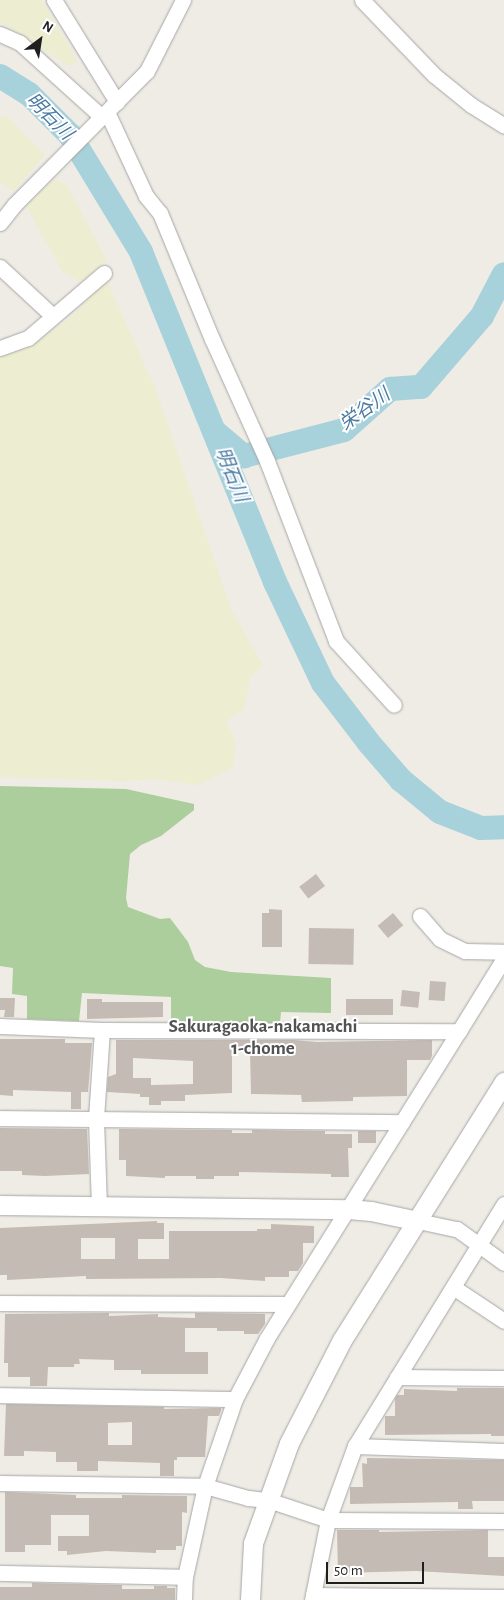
<!DOCTYPE html>
<meta charset="utf-8">
<style>
body{margin:0}
#map{position:relative;width:504px;height:1600px;overflow:hidden;background:#efece5;font-family:"Alegreya Sans","Noto Sans JP",sans-serif}
div>[style]{position:absolute}
.farmland>*{inset:0;background:#ecedd1}
.forest>*{inset:0;background:#accd9c}
.river>*{height:24px;margin:-12px;padding:0 12px;transform-origin:12px;border-radius:12px;background:#a7d1db}
.building>*{inset:0;background:#c4bbb5;transform-origin:0 0}
.roads{filter:drop-shadow(0 0 1px #a6a6a6) drop-shadow(0 0 1px #a6a6a6)}
.minor>*{height:15px;margin:-7.5px;padding:0 7.5px;transform-origin:7.5px;border-radius:7.5px;background:#fff}
.tertiary>*{height:19px;margin:-9.5px;padding:0 9.5px;transform-origin:9.5px;border-radius:9.5px;background:#fff}
span{translate:-50% -50%;white-space:nowrap;text-align:center;line-height:1.15;-webkit-text-stroke:4px #fff;paint-order:stroke}
.water-label{font-size:19px;color:#4b7aa3;font-style:italic}
.neighbourhood-label{font-size:19px;color:#525252;font-weight:700}
.north{position:absolute;left:15px;top:15px;width:50px;height:50px;-webkit-text-stroke:4px #fff;paint-order:stroke;rotate:31deg;font-size:14px;font-weight:700;line-height:20px;text-align:center;color:#1f1f1f}
.north::after{content:'';display:block;margin:auto;width:18px;height:22px;background:#1f1f1f;clip-path:polygon(50% 0,100% 100%,50% 72%,0 100%)}
.scale{position:absolute;left:326px;top:1562px;width:98px;height:22px;box-sizing:border-box;border:2px solid #1f1f1f;border-top:0;padding-left:6px;font-size:15px;line-height:18px;white-space:nowrap;color:#1f1f1f;-webkit-text-stroke:4px #fff;paint-order:stroke}
</style>
<div id="map">
<div class="farmland">
<i style="clip-path:polygon(0 0,42px 0,78px 62px,69px 66px,0 22px)"></i>
<i style="clip-path:polygon(6px 115px,45px 155px,13px 191px,0 182px,0 119px)"></i>
<i style="clip-path:polygon(55px 179px,67px 185px,107px 261px,80px 282px,62px 271px,25px 204px)"></i>
<i style="clip-path:polygon(108px 283px,156px 390px,232px 611px,263px 665px,250px 678px,244px 709px,226px 721px,236px 743px,233px 767px,198px 785px,155px 779px,124px 781px,0 777px,0 354px,18px 350px,35px 343px,73px 316px,98px 287px)"></i>
</div>
<div class="forest">
<i style="clip-path:polygon(0 786px,126px 789px,194px 804px,194px 810px,161px 836px,141px 845px,130px 854px,126px 898px,128px 907px,160px 919px,170px 918px,188px 942px,195px 960px,205px 967px,231px 972px,331px 978px,331px 1013px,281px 1012px,280px 1023px,171px 1021px,171px 997px,82px 993px,79px 1021px,27px 1019px,27px 996px,12px 994px,13px 968px,0 966px)"></i>
</div>
<div class="river">
<i style="left:0;top:76px;width:34px;rotate:32deg"></i>
<i style="left:29px;top:94px;width:58px;rotate:45deg"></i>
<i style="left:70px;top:135px;width:137px;rotate:58.7deg"></i>
<i style="left:141px;top:252px;width:356px;rotate:67.9deg"></i>
<i style="left:275px;top:582px;width:112px;rotate:64.6deg"></i>
<i style="left:323px;top:683px;width:76px;rotate:52.5deg"></i>
<i style="left:369px;top:743px;width:49px;rotate:49.1deg"></i>
<i style="left:401px;top:780px;width:50px;rotate:39.4deg"></i>
<i style="left:440px;top:812px;width:44px;rotate:21.3deg"></i>
<i style="left:481px;top:828px;width:23px;rotate:-2deg"></i>
<i style="left:215px;top:432px;width:38px;rotate:40deg"></i>
<i style="left:244px;top:456px;width:103px;rotate:-14.6deg"></i>
<i style="left:344px;top:430px;width:62px;rotate:-41.7deg"></i>
<i style="left:390px;top:389px;width:31px;rotate:-4deg"></i>
<i style="left:421px;top:387px;width:94px;rotate:-49.3deg"></i>
<i style="left:482px;top:316px;width:47px;rotate:-62.4deg"></i>
</div>
<div class="building">
<i style="left:316px;top:874px;width:15px;height:21px;rotate:53deg"></i>
<i style="clip-path:polygon(269px 909px,282px 910px,282px 947px,262px 947px,262px 913px,269px 913px)"></i>
<i style="left:393px;top:913px;width:16px;height:20px;rotate:50deg"></i>
<i style="left:309px;top:928px;width:45px;height:36px;rotate:1deg"></i>
<i style="left:430px;top:981px;width:16px;height:19px;rotate:4deg"></i>
<i style="left:402px;top:990px;width:18px;height:16px;rotate:6deg"></i>
<i style="clip-path:polygon(0 998px,15px 998px,14px 1017px,4px 1017px,5px 1010px,0 1010px)"></i>
<i style="clip-path:polygon(87px 999px,102px 999px,102px 1002px,163px 1002px,163px 1017px,87px 1019px)"></i>
<i style="left:346px;top:999px;width:47px;height:16px"></i>
<i style="clip-path:polygon(0 1039px,65px 1039px,65px 1043px,92px 1043px,88px 1092px,81px 1092px,81px 1109px,71px 1109px,71px 1092px,13px 1090px,13px 1096px,0 1095px)"></i>
<i style="clip-path:polygon(evenodd,116px 1040px,293px 1040px,317px 1042px,432px 1040px,432px 1056px,430px 1060px,407px 1060px,407px 1096px,353px 1097px,353px 1101px,302px 1102px,301px 1095px,251px 1094px,250px 1052px,232px 1052px,232px 1093px,185px 1095px,185px 1101px,161px 1101px,161px 1105px,149px 1105px,149px 1097px,140px 1097px,140px 1094px,107px 1092px,108px 1077px,116px 1074px,116px 1040px,133px 1058px,193px 1061px,193px 1084px,151px 1085px,151px 1078px,133px 1078px,133px 1058px)"></i>
<i style="clip-path:polygon(0 1128px,87px 1129px,89px 1174px,45px 1176px,22px 1175px,22px 1171px,0 1171px)"></i>
<i style="clip-path:polygon(119px 1129px,232px 1130px,232px 1133px,252px 1133px,252px 1130px,325px 1131px,325px 1134px,352px 1134px,352px 1148px,348px 1148px,349px 1177px,331px 1177px,331px 1174px,239px 1172px,239px 1176px,214px 1176px,214px 1179px,196px 1179px,196px 1176px,165px 1176px,165px 1178px,126px 1176px,126px 1160px,119px 1160px)"></i>
<i style="left:358px;top:1131px;width:18px;height:12px"></i>
<i style="clip-path:polygon(evenodd,157px 1221px,157px 1223px,164px 1223px,164px 1239px,138px 1239px,138px 1259px,169px 1259px,169px 1231px,257px 1231px,257px 1229px,271px 1229px,271px 1224px,314px 1226px,314px 1243px,303px 1243px,303px 1263px,298px 1271px,289px 1271px,289px 1277px,265px 1277px,265px 1281px,221px 1278px,86px 1279px,86px 1276px,7px 1280px,7px 1275px,0 1275px,0 1228px,157px 1221px,81px 1238px,115px 1238px,115px 1259px,81px 1259px,81px 1238px)"></i>
<i style="clip-path:polygon(109px 1313px,109px 1316px,158px 1314px,158px 1317px,195px 1318px,195px 1313px,265px 1314px,265px 1324px,258px 1334px,244px 1334px,244px 1331px,217px 1331px,217px 1328px,185px 1328px,185px 1352px,208px 1352px,208px 1374px,141px 1374px,141px 1370px,114px 1370px,114px 1360px,79px 1359px,80px 1364px,74px 1364px,74px 1367px,48px 1367px,47px 1386px,30px 1386px,30px 1377px,8px 1377px,8px 1363px,4px 1363px,5px 1314px)"></i>
<i style="clip-path:polygon(457px 1388px,504px 1388px,504px 1436px,491px 1436px,491px 1434px,385px 1435px,385px 1416px,395px 1416px,395px 1399px,397px 1395px,404px 1395px,404px 1389px,457px 1391px)"></i>
<i style="clip-path:polygon(evenodd,6px 1404px,164px 1407px,164px 1409px,221px 1408px,221px 1411px,219px 1416px,208px 1416px,205px 1457px,177px 1457px,177px 1460px,174px 1460px,174px 1476px,160px 1476px,160px 1463px,98px 1461px,98px 1471px,77px 1471px,77px 1462px,56px 1462px,56px 1452px,24px 1451px,24px 1456px,4px 1456px,6px 1404px,132px 1422px,132px 1445px,108px 1445px,108px 1423px,132px 1422px)"></i>
<i style="clip-path:polygon(367px 1458px,504px 1460px,504px 1501px,472px 1501px,473px 1509px,458px 1509px,458px 1502px,350px 1504px,350px 1487px,363px 1487px,362px 1463px,367px 1464px)"></i>
<i style="clip-path:polygon(5px 1492px,76px 1495px,76px 1498px,122px 1498px,122px 1495px,187px 1496px,187px 1513px,182px 1512px,182px 1546px,176px 1546px,176px 1550px,156px 1550px,156px 1553px,106px 1551px,67px 1555px,67px 1551px,58px 1551px,58px 1536px,89px 1536px,89px 1515px,51px 1515px,51px 1545px,25px 1545px,25px 1552px,5px 1552px)"></i>
<i style="clip-path:polygon(337px 1530px,379px 1530px,379px 1532px,488px 1530px,488px 1557px,504px 1557px,504px 1576px,416px 1571px,338px 1573px)"></i>
<i style="clip-path:polygon(32px 1583px,122px 1585px,122px 1589px,154px 1589px,154px 1586px,167px 1586px,167px 1588px,175px 1588px,175px 1600px,0 1600px,0 1587px,32px 1587px)"></i>
</div>
<div class="roads">
<div class="minor">
<i style="left:54px;top:0;width:120px;rotate:58.3deg"></i>
<i style="left:362px;top:0;width:104px;rotate:46.2deg"></i>
<i style="left:434px;top:75px;width:48px;rotate:39deg"></i>
<i style="left:471px;top:105px;width:39px;rotate:32deg"></i>
<i style="left:0;top:34px;width:22px;rotate:24deg"></i>
<i style="left:20px;top:43px;width:110px;rotate:42.1deg"></i>
<i style="left:107px;top:112px;width:93px;rotate:65.1deg"></i>
<i style="left:146px;top:196px;width:22px;rotate:51deg"></i>
<i style="left:160px;top:213px;width:136px;rotate:67.6deg"></i>
<i style="left:212px;top:339px;width:134px;rotate:65.7deg"></i>
<i style="left:267px;top:461px;width:193px;rotate:69deg"></i>
<i style="left:336px;top:641px;width:86px;rotate:47.8deg"></i>
<i style="left:0;top:223px;width:24px;rotate:-52deg"></i>
<i style="left:15px;top:204px;width:187px;rotate:-45.2deg"></i>
<i style="left:147px;top:71px;width:80px;rotate:-63.1deg"></i>
<i style="left:0;top:267px;width:72px;rotate:42.8deg"></i>
<i style="left:0;top:348px;width:30px;rotate:-20deg"></i>
<i style="left:28px;top:338px;width:100px;rotate:-40.5deg"></i>
<i style="left:420px;top:916px;width:30px;rotate:49deg"></i>
<i style="left:440px;top:939px;width:28px;rotate:26deg"></i>
<i style="left:465px;top:951px;width:39px;rotate:1deg"></i>
<i style="left:0;top:1026px;width:102px;rotate:2.2deg"></i>
<i style="left:102px;top:1030px;width:357px;rotate:0.2deg"></i>
<i style="left:459px;top:1031px;width:86px;rotate:-58.3deg"></i>
<i style="left:0;top:1118px;width:402px;rotate:0.6deg"></i>
<i style="left:99px;top:1206px;width:88px;rotate:-92deg"></i>
<i style="left:96px;top:1118px;width:88px;rotate:-86.1deg"></i>
<i style="left:418px;top:1221px;width:40px;rotate:12deg"></i>
<i style="left:457px;top:1229px;width:58px;rotate:35.9deg"></i>
<i style="left:453px;top:1287px;width:61px;rotate:33.7deg"></i>
<i style="left:0;top:1303px;width:288px;rotate:0.2deg"></i>
<i style="left:397px;top:1377px;width:107px;rotate:0.5deg"></i>
<i style="left:0;top:1395px;width:235px;rotate:1deg"></i>
<i style="left:355px;top:1446px;width:149px;rotate:1.9deg"></i>
<i style="left:0;top:1483px;width:205px;rotate:0.8deg"></i>
<i style="left:205px;top:1486px;width:45px;rotate:15.6deg"></i>
<i style="left:248px;top:1498px;width:20px;rotate:6deg"></i>
<i style="left:268px;top:1500px;width:63px;rotate:18.4deg"></i>
<i style="left:328px;top:1520px;width:176px;rotate:0.3deg"></i>
<i style="left:0;top:1573px;width:185px;rotate:1.2deg"></i>
<i style="left:313px;top:1595px;width:191px;rotate:0.6deg"></i>
<i style="left:184px;top:1600px;width:23px;rotate:-88deg"></i>
<i style="left:185px;top:1577px;width:93px;rotate:-77.6deg"></i>
<i style="left:205px;top:1486px;width:92px;rotate:-71deg"></i>
<i style="left:235px;top:1399px;width:69px;rotate:-62.3deg"></i>
<i style="left:267px;top:1338px;width:362px;rotate:-58deg"></i>
<i style="left:312px;top:1600px;width:82px;rotate:-78.7deg"></i>
<i style="left:328px;top:1520px;width:79px;rotate:-70deg"></i>
<i style="left:355px;top:1446px;width:284px;rotate:-58.4deg"></i>
</div>
<div class="tertiary">
<i style="left:0;top:1205px;width:348px;rotate:0.7deg"></i>
<i style="left:348px;top:1209px;width:23px;rotate:5deg"></i>
<i style="left:371px;top:1211px;width:48px;rotate:12deg"></i>
<i style="left:250px;top:1600px;width:57px;rotate:-87deg"></i>
<i style="left:253px;top:1543px;width:106px;rotate:-70.2deg"></i>
<i style="left:289px;top:1443px;width:116px;rotate:-62.8deg"></i>
<i style="left:342px;top:1340px;width:305px;rotate:-57.9deg"></i>
</div>
</div>
<div class="water-label">
<span style="left:49px;top:117px;rotate:45deg">明石川</span>
<span style="left:365px;top:410px;rotate:-36deg">栄谷川</span>
<span style="left:231px;top:475px;rotate:68deg">明石川</span>
</div>
<div class="neighbourhood-label">
<span style="left:263px;top:1038px">Sakuragaoka-nakamachi<br>1-chome</span>
</div>
<div class="north">N</div>
<div class="scale">50 m</div>
</div>
